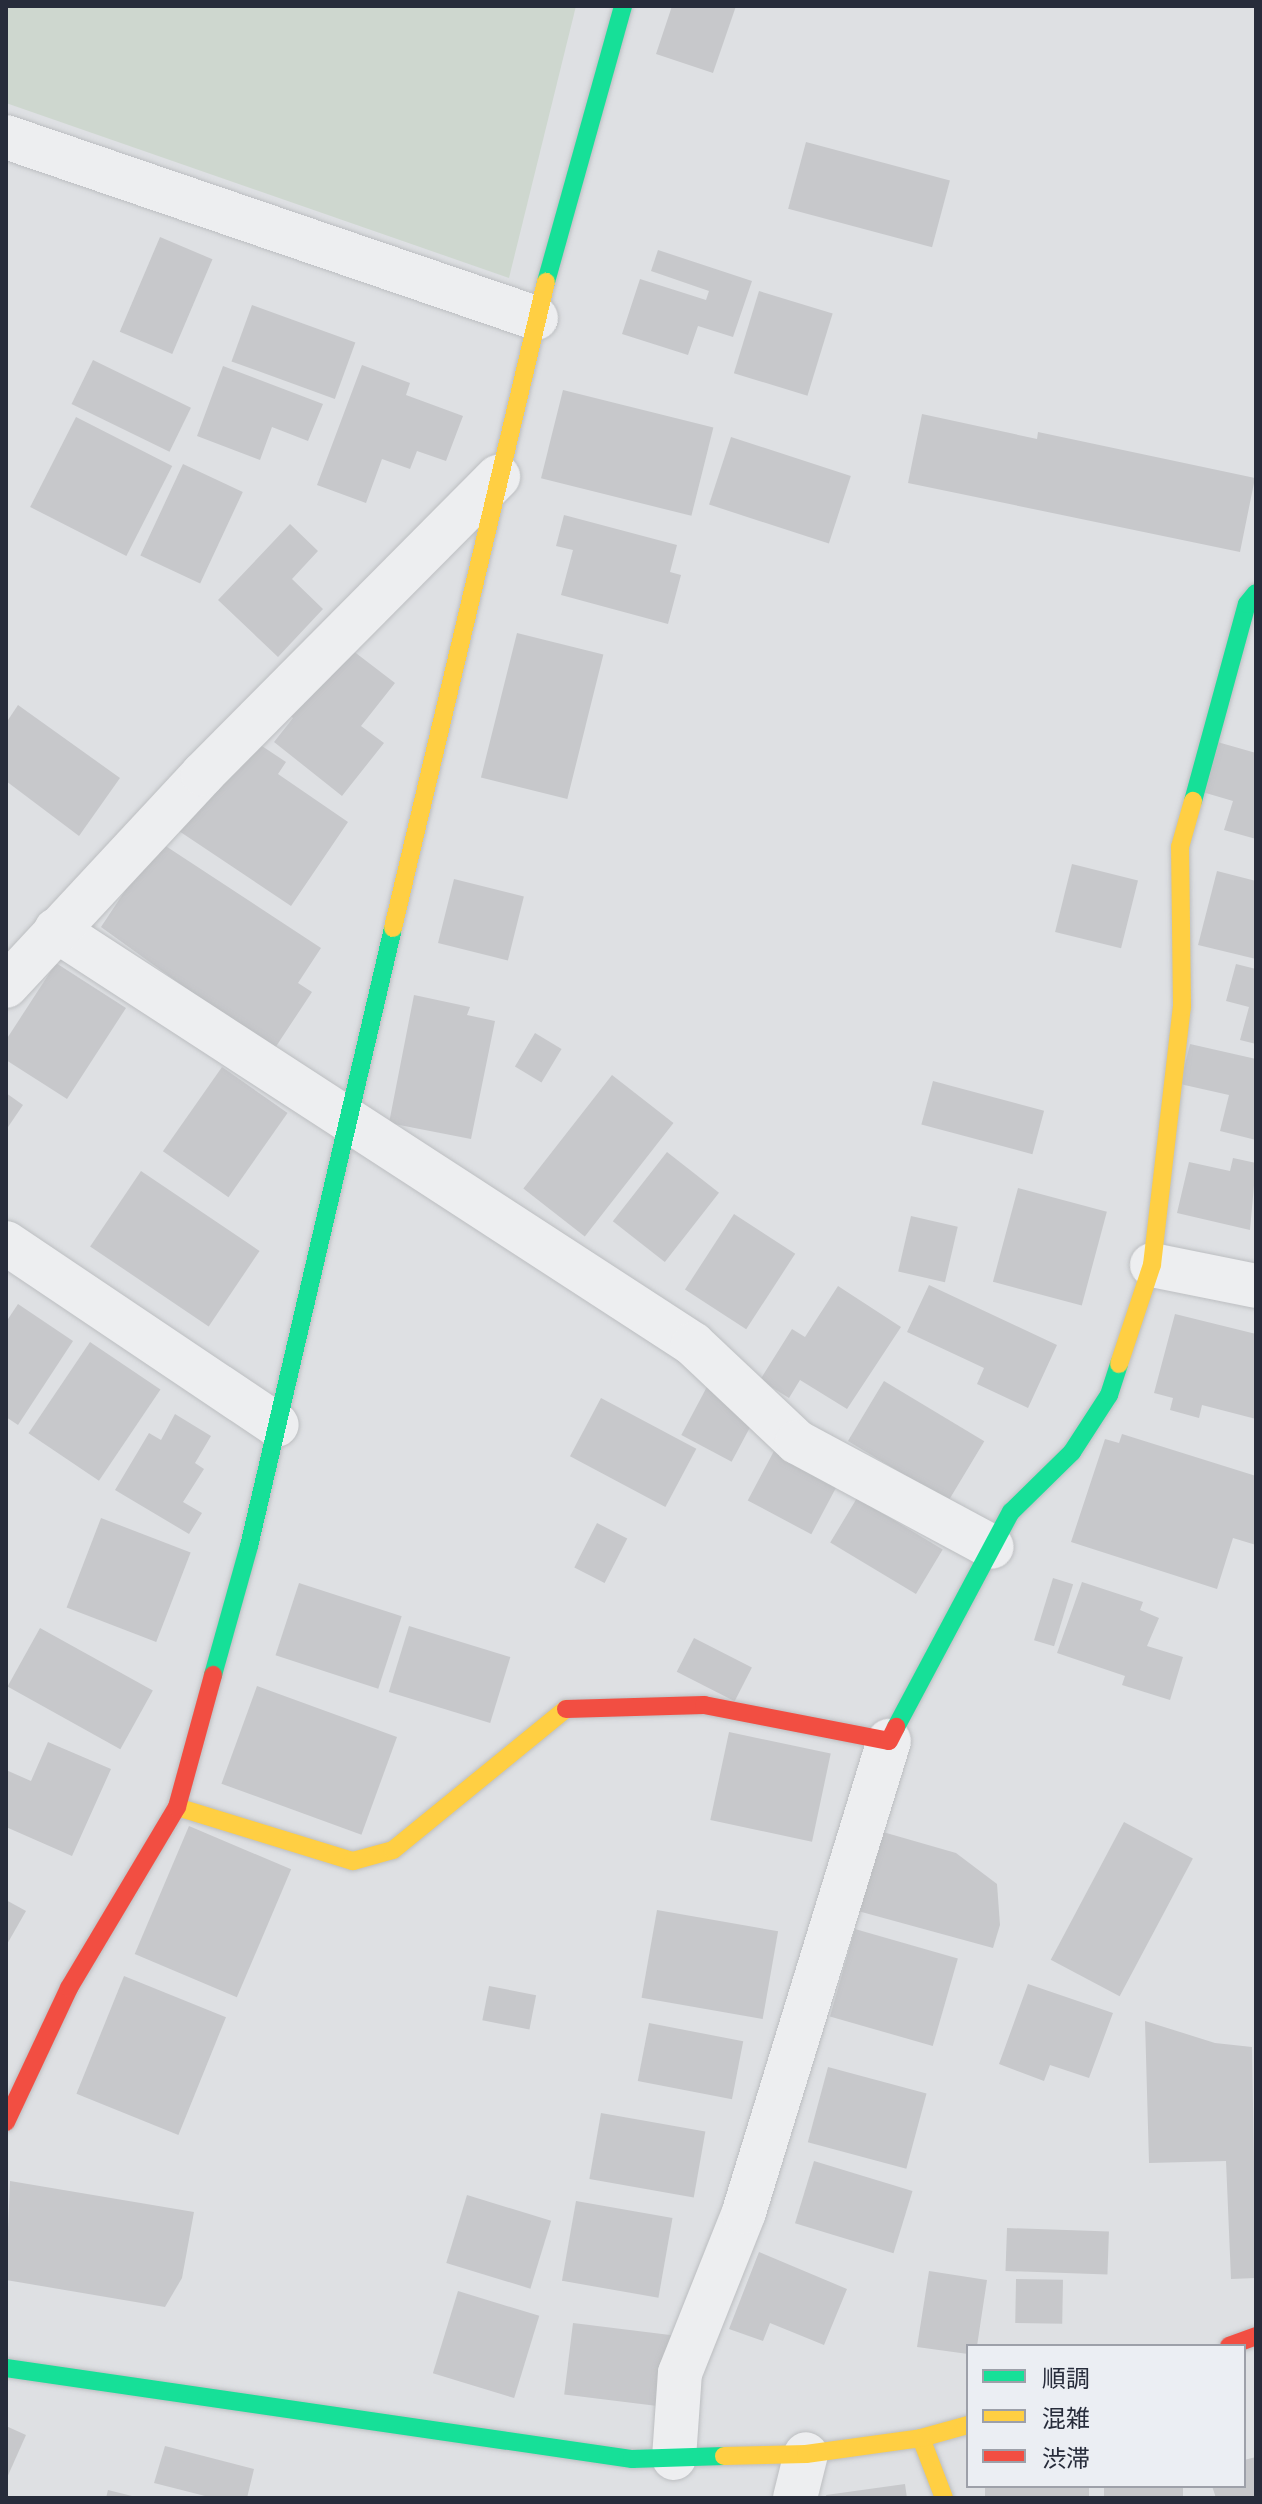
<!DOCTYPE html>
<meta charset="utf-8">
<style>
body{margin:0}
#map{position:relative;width:1262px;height:2504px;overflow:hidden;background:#dee0e3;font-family:"Varela Round","Noto Sans JP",sans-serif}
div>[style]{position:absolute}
.green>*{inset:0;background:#ced7cf}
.building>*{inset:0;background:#c7c8cb;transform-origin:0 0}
.roads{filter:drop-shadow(0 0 2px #bcbec1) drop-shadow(0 0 2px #bcbec1)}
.street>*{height:44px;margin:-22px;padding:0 22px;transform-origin:22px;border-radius:22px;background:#edeef0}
.fast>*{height:18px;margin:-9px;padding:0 9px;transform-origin:9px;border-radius:9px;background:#16e098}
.slow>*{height:18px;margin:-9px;padding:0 9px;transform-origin:9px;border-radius:9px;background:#ffcf43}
.jam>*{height:18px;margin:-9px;padding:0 9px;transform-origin:9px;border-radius:9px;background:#f24e42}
span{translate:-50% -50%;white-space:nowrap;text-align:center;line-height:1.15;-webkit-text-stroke:6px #ebeef3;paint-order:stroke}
.frame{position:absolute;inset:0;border:8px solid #272c3b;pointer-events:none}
.legend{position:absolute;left:966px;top:2344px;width:280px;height:144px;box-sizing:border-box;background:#ebeef3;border:2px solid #9da0a9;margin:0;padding:10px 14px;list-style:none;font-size:24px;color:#272c3b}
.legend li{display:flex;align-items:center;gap:16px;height:40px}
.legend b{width:40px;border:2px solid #9da0a9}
</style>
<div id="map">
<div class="green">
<i style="clip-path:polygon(6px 6px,576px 6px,509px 278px,6px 103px)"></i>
</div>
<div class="building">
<i style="clip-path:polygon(672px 6px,736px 6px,713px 73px,656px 54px)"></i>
<i style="left:806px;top:142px;width:149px;height:69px;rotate:15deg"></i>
<i style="left:160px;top:237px;width:57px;height:103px;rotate:23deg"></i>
<i style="clip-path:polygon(658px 250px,752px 281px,733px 337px,698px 326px,688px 355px,622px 334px,640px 279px,706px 300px,709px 291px,651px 271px)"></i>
<i style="left:759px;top:291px;width:77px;height:86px;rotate:17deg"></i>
<i style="left:252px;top:305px;width:110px;height:60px;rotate:20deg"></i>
<i style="left:93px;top:360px;width:109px;height:49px;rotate:26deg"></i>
<i style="clip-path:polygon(362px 365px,410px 383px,406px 395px,463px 416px,446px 461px,417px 451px,410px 469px,382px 459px,366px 503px,317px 485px)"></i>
<i style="clip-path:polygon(223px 366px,323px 404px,308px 441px,272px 427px,260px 460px,197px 436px)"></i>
<i style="left:563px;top:390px;width:155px;height:91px;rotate:14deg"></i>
<i style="clip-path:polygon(922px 414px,1037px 439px,1038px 432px,1255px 478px,1240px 552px,908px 483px)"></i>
<i style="left:76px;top:417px;width:108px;height:101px;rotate:27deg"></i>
<i style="left:731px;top:437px;width:126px;height:71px;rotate:18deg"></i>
<i style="left:183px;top:464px;width:66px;height:101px;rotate:25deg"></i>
<i style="clip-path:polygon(564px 515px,677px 545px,670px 572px,681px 575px,668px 624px,561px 595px,573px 550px,556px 546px)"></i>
<i style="clip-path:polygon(290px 524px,318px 551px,292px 579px,323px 609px,278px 657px,218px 600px)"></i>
<i style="left:517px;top:633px;width:89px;height:149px;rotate:14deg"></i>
<i style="clip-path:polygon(348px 647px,395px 683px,361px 726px,384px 743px,342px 796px,274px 742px,293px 718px,280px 708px)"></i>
<i style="clip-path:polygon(18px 705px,120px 778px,79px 836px,6px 781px,6px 723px)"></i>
<i style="clip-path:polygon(247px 736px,286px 762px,278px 774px,348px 822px,291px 906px,173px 827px)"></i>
<i style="clip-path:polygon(1214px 741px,1256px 753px,1256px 839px,1224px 830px,1233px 801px,1199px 791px)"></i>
<i style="clip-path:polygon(158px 841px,321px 948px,298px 983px,312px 992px,273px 1051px,101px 927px)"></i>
<i style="left:1072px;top:864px;width:68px;height:70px;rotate:14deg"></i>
<i style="clip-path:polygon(1217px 871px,1256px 881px,1256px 959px,1198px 945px)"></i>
<i style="left:454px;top:879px;width:72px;height:66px;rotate:14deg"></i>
<i style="clip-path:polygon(56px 963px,126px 1008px,67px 1099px,6px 1060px,6px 1040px)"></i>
<i style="clip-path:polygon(1236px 964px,1256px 969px,1256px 1044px,1240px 1040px,1249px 1007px,1226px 1001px)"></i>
<i style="clip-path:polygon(414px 995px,470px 1007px,467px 1015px,495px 1021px,471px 1139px,389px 1123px)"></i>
<i style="left:535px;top:1033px;width:31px;height:39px;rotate:31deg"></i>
<i style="clip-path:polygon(1190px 1044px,1256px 1059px,1256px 1140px,1220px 1131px,1229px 1095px,1180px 1084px)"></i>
<i style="left:222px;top:1067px;width:80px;height:103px;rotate:35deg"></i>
<i style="left:612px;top:1075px;width:78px;height:144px;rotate:38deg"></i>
<i style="left:933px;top:1081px;width:115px;height:45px;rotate:15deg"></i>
<i style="clip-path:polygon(6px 1093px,23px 1105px,6px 1130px)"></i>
<i style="left:667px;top:1152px;width:66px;height:88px;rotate:38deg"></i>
<i style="clip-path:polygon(1233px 1158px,1256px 1163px,1250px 1230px,1177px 1213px,1189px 1162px,1230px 1171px)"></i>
<i style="left:141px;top:1171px;width:143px;height:91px;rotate:34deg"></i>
<i style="left:1018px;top:1188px;width:92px;height:97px;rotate:15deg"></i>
<i style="left:734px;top:1214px;width:73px;height:90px;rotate:33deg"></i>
<i style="left:911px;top:1216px;width:48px;height:57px;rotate:13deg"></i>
<i style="clip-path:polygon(929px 1285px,1057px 1345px,1028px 1408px,977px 1384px,984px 1368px,907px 1332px)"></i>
<i style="clip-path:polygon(838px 1286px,901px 1327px,847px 1409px,800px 1380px,789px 1398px,760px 1380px,792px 1329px,805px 1337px)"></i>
<i style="clip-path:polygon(18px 1304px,73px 1341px,18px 1425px,6px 1417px,6px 1322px)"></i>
<i style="clip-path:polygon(1175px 1314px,1256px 1334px,1256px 1419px,1202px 1405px,1199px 1418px,1170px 1410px,1173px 1398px,1154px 1393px)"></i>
<i style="left:90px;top:1342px;width:85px;height:110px;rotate:34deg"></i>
<i style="left:884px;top:1381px;width:117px;height:70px;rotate:31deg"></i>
<i style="left:709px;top:1383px;width:57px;height:59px;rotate:28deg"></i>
<i style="left:601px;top:1398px;width:108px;height:66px;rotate:28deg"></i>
<i style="clip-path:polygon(175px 1414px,211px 1436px,195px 1463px,204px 1469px,183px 1502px,202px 1513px,189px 1534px,115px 1490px,149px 1433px,161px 1440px)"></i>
<i style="clip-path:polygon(1122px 1434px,1256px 1476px,1256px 1545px,1233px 1538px,1217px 1589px,1071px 1542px,1105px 1439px,1119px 1443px)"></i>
<i style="left:774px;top:1451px;width:72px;height:56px;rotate:28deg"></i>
<i style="left:857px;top:1498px;width:100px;height:52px;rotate:31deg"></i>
<i style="left:101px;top:1518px;width:96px;height:96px;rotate:21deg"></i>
<i style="left:597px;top:1523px;width:34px;height:50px;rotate:27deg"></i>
<i style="left:1053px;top:1578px;width:21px;height:65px;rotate:17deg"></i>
<i style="clip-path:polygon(1082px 1582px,1143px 1602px,1140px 1610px,1159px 1618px,1147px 1646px,1183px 1657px,1170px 1700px,1122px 1685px,1125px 1676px,1057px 1653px)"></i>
<i style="left:299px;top:1583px;width:108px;height:76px;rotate:18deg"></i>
<i style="left:409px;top:1626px;width:106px;height:69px;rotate:17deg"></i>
<i style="left:40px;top:1628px;width:129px;height:67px;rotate:29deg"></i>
<i style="left:694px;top:1638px;width:65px;height:38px;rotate:27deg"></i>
<i style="left:257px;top:1686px;width:149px;height:104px;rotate:20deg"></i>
<i style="left:729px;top:1732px;width:104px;height:90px;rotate:12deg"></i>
<i style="clip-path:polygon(48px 1742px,111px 1769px,72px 1856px,6px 1827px,6px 1770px,31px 1781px)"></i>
<i style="left:1124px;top:1822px;width:78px;height:156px;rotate:28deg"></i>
<i style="left:189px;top:1826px;width:111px;height:139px;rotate:23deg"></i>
<i style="clip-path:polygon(869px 1828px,956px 1853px,997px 1884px,1000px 1925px,993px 1948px,847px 1908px)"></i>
<i style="clip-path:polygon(6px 1900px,26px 1911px,6px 1946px)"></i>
<i style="left:657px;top:1910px;width:123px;height:89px;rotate:10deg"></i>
<i style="left:855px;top:1929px;width:107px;height:91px;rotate:16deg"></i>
<i style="left:124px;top:1976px;width:110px;height:127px;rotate:22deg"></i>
<i style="clip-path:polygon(1028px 1984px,1113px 2013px,1089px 2078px,1050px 2065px,1044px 2081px,999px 2064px)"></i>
<i style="left:489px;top:1986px;width:48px;height:35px;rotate:11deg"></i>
<i style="clip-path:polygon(1145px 2021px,1215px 2043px,1252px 2047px,1256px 2278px,1231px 2279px,1226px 2161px,1149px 2163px)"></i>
<i style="left:649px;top:2023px;width:96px;height:59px;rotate:11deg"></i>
<i style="left:828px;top:2067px;width:102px;height:78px;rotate:15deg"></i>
<i style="left:601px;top:2113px;width:106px;height:67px;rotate:10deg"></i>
<i style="left:814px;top:2161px;width:103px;height:65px;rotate:17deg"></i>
<i style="clip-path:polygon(10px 2181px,194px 2212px,182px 2278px,165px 2307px,6px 2280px)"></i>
<i style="left:467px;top:2195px;width:88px;height:71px;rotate:17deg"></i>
<i style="left:576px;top:2201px;width:98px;height:81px;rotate:10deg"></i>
<i style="left:1007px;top:2228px;width:102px;height:43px;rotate:2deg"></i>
<i style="clip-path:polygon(759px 2252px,847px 2289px,824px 2345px,770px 2323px,763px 2341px,729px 2329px)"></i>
<i style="clip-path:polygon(929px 2271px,987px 2280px,977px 2346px,968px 2346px,968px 2354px,917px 2347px)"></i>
<i style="left:1016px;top:2279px;width:47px;height:44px;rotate:1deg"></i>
<i style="left:458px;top:2291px;width:85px;height:86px;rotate:17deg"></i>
<i style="left:573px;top:2323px;width:104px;height:72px;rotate:7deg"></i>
<i style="clip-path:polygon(6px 2426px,26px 2435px,6px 2480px)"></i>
<i style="clip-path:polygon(165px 2446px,254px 2469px,247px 2498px,213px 2498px,154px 2483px)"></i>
<i style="clip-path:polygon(1256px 2457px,1256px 2498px,1216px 2498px,1212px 2486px,1244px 2486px,1244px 2460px)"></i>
<i style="clip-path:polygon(905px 2484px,907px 2498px,827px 2498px,826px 2495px)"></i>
<i style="left:985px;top:2486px;width:104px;height:13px"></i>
<i style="left:1104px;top:2486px;width:79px;height:13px"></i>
<i style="clip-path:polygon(108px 2490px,136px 2497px,136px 2498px,106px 2498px)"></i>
</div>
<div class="roads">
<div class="street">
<i style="left:6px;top:137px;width:560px;rotate:18.86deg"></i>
<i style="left:56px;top:930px;width:760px;rotate:33.02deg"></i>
<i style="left:693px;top:1344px;width:143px;rotate:43.3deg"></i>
<i style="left:797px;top:1442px;width:221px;rotate:28.3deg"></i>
<i style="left:6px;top:986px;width:289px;rotate:-47.1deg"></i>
<i style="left:203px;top:774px;width:419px;rotate:-45.2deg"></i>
<i style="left:6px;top:1243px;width:326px;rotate:33.9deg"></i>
<i style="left:1152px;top:1265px;width:106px;rotate:11.4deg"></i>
<i style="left:674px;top:2458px;width:85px;rotate:-86deg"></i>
<i style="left:680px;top:2373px;width:173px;rotate:-68.3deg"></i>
<i style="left:744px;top:2212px;width:493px;rotate:-72.9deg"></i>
<i style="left:795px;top:2498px;width:45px;rotate:-76deg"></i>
</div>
<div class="fast">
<i style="left:546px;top:282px;width:287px;rotate:-74.4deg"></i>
<i style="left:1193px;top:801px;width:204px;rotate:-74.7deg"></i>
<i style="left:1247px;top:604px;width:14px;rotate:-51deg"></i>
<i style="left:213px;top:1675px;width:134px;rotate:-74.4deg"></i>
<i style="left:249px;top:1546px;width:635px;rotate:-76.88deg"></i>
<i style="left:896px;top:1727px;width:244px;rotate:-61.9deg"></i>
<i style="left:1011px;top:1512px;width:86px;rotate:-44.5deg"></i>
<i style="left:1072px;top:1452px;width:68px;rotate:-57deg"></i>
<i style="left:1109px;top:1395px;width:33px;rotate:-72deg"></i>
<i style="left:6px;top:2368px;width:633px;rotate:8.27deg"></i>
<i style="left:632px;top:2459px;width:92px;rotate:-1.9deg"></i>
</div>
<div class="slow">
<i style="left:393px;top:928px;width:664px;rotate:-76.68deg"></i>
<i style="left:1119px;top:1364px;width:104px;rotate:-71.6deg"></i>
<i style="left:1152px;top:1265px;width:260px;rotate:-83.4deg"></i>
<i style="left:1182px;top:1007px;width:160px;rotate:-90.7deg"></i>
<i style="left:1180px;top:847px;width:48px;rotate:-74.2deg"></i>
<i style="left:177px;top:1807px;width:184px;rotate:17.1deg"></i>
<i style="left:353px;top:1861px;width:41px;rotate:-15.4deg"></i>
<i style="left:393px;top:1850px;width:223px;rotate:-39.2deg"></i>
<i style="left:921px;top:2438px;width:64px;rotate:69deg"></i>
<i style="left:724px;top:2456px;width:82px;rotate:-1.4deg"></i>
<i style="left:806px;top:2454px;width:116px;rotate:-7.9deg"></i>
<i style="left:921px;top:2438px;width:49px;rotate:-15.5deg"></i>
</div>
<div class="jam">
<i style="left:566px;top:1709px;width:138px;rotate:-1.7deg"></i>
<i style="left:704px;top:1705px;width:188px;rotate:11deg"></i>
<i style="left:889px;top:1741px;width:16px;rotate:-63deg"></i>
<i style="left:6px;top:2122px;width:148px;rotate:-64.8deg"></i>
<i style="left:69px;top:1988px;width:211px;rotate:-59.2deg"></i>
<i style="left:177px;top:1807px;width:137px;rotate:-74.7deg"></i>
<i style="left:1229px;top:2346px;width:29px;rotate:-20deg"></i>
</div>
</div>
<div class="frame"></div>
<ul class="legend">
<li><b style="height:10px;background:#16e098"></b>順調</li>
<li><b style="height:10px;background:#ffcf43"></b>混雑</li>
<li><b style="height:10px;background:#f24e42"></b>渋滞</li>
</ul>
</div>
